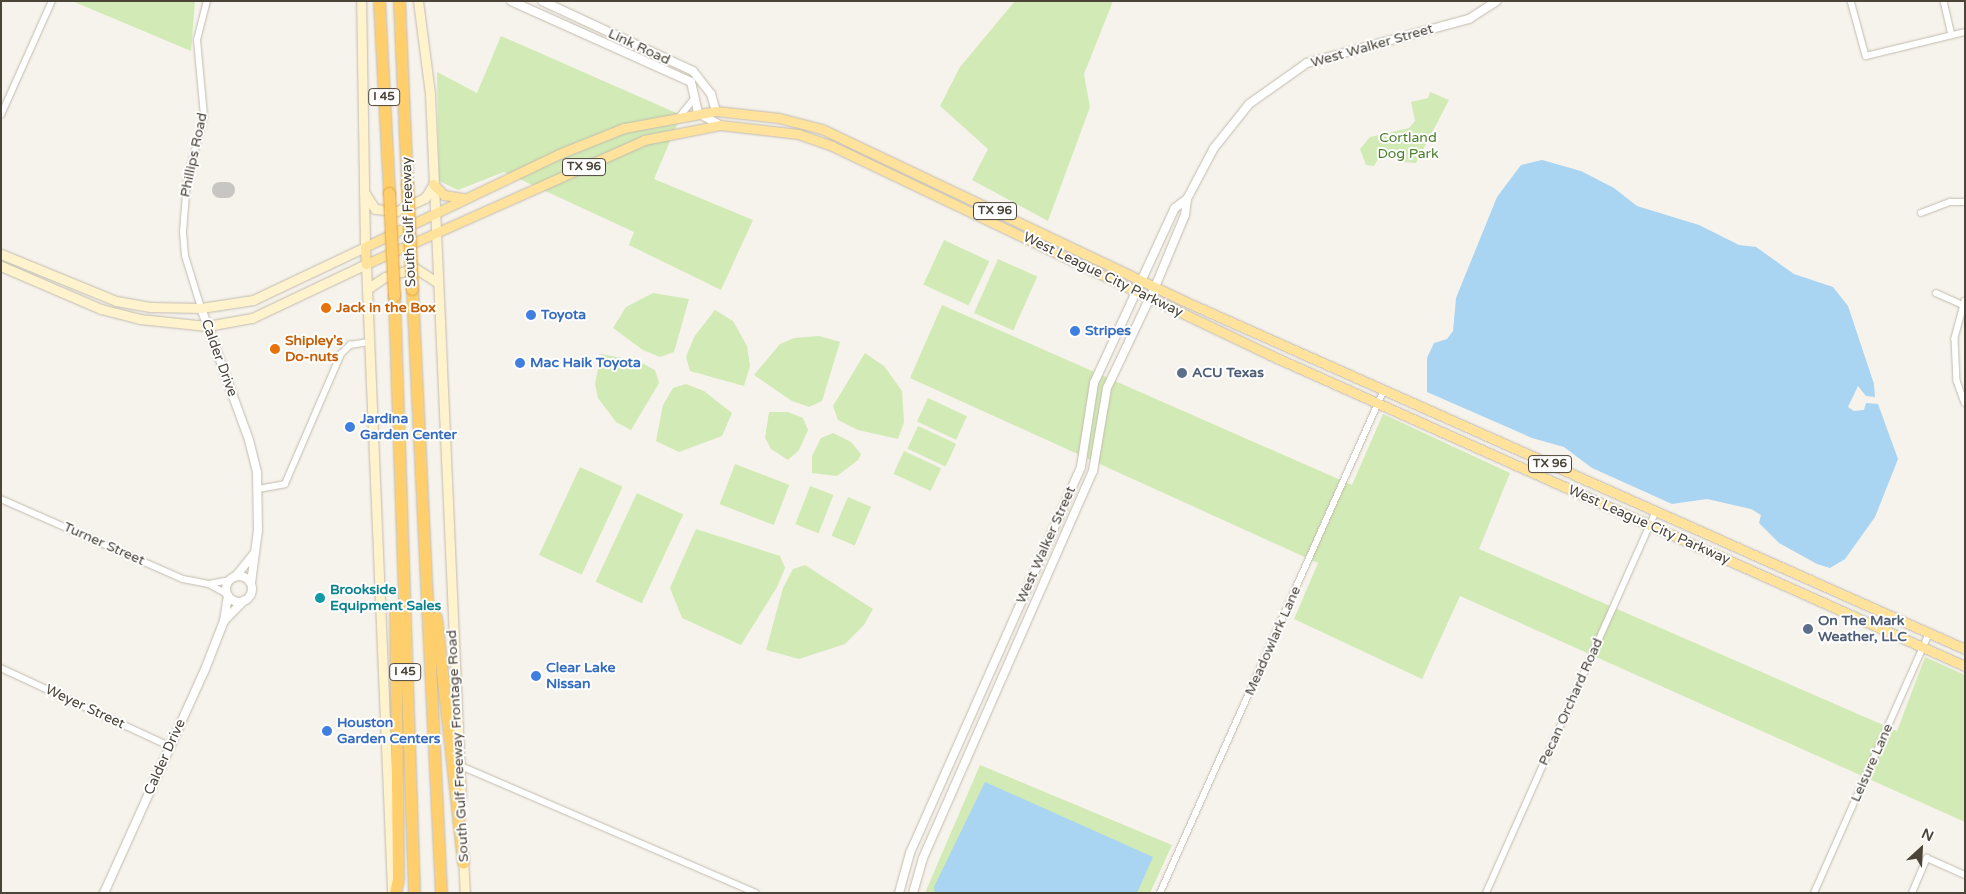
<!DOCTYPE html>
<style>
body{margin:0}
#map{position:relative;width:1966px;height:894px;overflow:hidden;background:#f6f3ec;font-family:"Varela Round",sans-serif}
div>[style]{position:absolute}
.green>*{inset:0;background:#d2eab5;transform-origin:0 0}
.water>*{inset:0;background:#a9d4f2}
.taxiway>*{height:16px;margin:-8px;padding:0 8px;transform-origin:8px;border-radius:8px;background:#c8c6c3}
.roads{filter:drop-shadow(0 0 1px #c2bbae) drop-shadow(0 0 1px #c2bbae)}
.minor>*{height:5.5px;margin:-2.75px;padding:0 2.75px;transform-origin:2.75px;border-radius:2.75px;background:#fff}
.tertiary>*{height:8px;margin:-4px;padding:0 4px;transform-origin:4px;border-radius:4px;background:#fff}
.tertiary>.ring{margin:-4px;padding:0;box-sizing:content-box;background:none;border:8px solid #fff;border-radius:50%}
.secondary>*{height:9px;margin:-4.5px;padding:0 4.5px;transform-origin:4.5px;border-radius:4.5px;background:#fff3cd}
.primary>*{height:9px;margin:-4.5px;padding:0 4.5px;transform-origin:4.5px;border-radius:4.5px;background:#ffe39c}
.motorway>*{height:11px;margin:-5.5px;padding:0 5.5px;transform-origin:5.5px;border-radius:5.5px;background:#ffcf6e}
.bridges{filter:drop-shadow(0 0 1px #e0a43c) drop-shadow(0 0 1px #e0a43c)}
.motorway-bridge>*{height:11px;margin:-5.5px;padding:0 5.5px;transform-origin:5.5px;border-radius:5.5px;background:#ffcf6e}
.dots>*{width:14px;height:14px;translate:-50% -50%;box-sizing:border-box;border:2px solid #fff;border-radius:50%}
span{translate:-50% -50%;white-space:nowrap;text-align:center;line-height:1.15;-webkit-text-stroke:4px #fff;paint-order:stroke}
.shield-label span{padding:1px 4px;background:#fff;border:1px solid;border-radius:4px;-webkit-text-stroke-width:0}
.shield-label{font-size:12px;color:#4b4439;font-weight:700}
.street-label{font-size:14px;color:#4b4439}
.park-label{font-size:14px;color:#4a7f2a}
.food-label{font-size:14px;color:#c56008;font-weight:700}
.left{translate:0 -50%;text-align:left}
.shop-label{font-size:14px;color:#366cbe;font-weight:700}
.service-label{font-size:14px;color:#4e5e75;font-weight:700}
.culture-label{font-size:14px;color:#0d838f;font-weight:700}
.frame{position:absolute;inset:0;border:2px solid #4b4439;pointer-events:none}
.north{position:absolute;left:1896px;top:824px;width:50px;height:50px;-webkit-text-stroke:4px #fff;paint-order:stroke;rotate:25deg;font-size:14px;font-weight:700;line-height:20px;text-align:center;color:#4b4439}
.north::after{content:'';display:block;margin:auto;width:18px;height:22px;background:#4b4439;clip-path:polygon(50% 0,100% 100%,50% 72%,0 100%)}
</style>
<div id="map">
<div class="green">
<i style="clip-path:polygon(72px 1px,195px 1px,191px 51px)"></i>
<i style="clip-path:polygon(1015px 1px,1113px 1px,1084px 74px,1090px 107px,1048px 221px,972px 180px,988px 149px,940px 106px,960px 67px)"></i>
<i style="clip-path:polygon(501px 36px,681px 115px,654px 179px,753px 220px,721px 290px,629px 245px,634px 232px,504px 172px,458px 190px,439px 181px,437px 72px,477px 93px)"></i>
<i style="clip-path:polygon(1430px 92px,1449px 100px,1416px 163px,1401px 162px,1381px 154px,1374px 166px,1366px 165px,1360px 149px,1370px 137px,1409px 128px,1415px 121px,1411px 102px,1428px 98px)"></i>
<i style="left:944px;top:240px;width:50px;height:49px;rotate:25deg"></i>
<i style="left:998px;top:259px;width:43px;height:59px;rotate:24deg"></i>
<i style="clip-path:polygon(653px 293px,689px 299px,674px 352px,660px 357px,643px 350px,613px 328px,626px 307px)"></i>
<i style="clip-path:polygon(942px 305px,1352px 485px,1383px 414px,1510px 473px,1479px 549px,1897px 731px,1925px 657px,1965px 675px,1965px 822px,1460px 596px,1422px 679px,1294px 619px,1318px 563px,910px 378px)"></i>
<i style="clip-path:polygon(715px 310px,733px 321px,747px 346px,750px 366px,744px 386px,690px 371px,686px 357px,694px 337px)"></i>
<i style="clip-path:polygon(819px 336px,840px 342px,822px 401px,809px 407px,792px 401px,754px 375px,780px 344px,794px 338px)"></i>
<i style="clip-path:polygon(865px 353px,884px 366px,902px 391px,904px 422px,898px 439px,858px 430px,838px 420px,833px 406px)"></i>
<i style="clip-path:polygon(601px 354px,638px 361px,655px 370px,659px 383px,631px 430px,616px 422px,598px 398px,595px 384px)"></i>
<i style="clip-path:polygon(686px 384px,704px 391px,732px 413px,722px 436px,679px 452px,656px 441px,663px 405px,673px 388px)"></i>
<i style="left:928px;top:398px;width:43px;height:26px;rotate:25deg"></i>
<i style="clip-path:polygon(769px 412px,788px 412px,803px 418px,808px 430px,799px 450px,788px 460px,771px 449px,765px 438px)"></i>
<i style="left:918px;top:426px;width:42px;height:25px;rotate:25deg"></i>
<i style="clip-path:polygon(833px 433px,851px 442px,861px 454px,858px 460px,837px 476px,812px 473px,812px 456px,821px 438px)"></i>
<i style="left:904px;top:451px;width:41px;height:25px;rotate:25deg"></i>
<i style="left:735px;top:464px;width:58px;height:43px;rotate:21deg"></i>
<i style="left:580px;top:467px;width:47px;height:97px;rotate:25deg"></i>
<i style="left:810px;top:486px;width:25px;height:41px;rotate:21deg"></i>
<i style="left:637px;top:493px;width:51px;height:98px;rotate:25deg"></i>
<i style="left:848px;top:497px;width:25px;height:42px;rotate:23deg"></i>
<i style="clip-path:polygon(696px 529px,780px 556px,785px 568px,777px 587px,741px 645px,682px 618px,670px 588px)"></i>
<i style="clip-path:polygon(805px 565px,873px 609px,864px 625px,845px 644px,799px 659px,766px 650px,783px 588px,793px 569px)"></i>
<i style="clip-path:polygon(980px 765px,1172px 845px,1150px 893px,925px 893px)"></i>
</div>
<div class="water">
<i style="clip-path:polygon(1542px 160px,1581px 171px,1614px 188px,1637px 206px,1699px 225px,1739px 245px,1756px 247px,1794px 274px,1833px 287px,1848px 306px,1874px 384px,1875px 397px,1866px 396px,1858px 386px,1848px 407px,1854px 411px,1864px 410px,1866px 403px,1878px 404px,1898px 459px,1875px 517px,1845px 559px,1830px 568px,1817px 564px,1779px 543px,1759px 523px,1761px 515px,1751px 509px,1707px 499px,1672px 504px,1592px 468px,1564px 447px,1532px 438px,1427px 392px,1427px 358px,1434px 343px,1447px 339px,1453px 331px,1456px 298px,1497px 197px,1521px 165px)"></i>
<i style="clip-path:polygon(985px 782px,1153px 857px,1137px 893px,935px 893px,934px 887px)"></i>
</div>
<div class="taxiway">
<i style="left:220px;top:190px;width:7px"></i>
</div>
<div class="roads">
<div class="minor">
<i style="left:1851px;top:1px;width:57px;rotate:74.7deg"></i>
<i style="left:1866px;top:56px;width:102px;rotate:-13.6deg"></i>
<i style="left:1944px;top:1px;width:35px;rotate:77deg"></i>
<i style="left:1px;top:115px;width:125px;rotate:-65.9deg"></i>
<i style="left:681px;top:115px;width:22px;rotate:-51deg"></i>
<i style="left:1921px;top:213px;width:31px;rotate:-21deg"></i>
<i style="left:1950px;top:202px;width:15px"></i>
<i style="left:1936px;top:293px;width:30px;rotate:24deg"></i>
<i style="left:1965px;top:301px;width:39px;rotate:105deg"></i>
<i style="left:1955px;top:339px;width:42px;rotate:87.3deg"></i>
<i style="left:1957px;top:381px;width:23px;rotate:70deg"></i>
<i style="left:201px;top:308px;width:54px;rotate:-107.1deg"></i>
<i style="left:185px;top:256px;width:24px;rotate:-95deg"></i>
<i style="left:183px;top:232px;width:51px;rotate:-85.5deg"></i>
<i style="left:187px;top:181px;width:67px;rotate:-75.3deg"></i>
<i style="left:204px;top:116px;width:76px;rotate:-95.3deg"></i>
<i style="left:197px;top:40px;width:40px;rotate:-75.6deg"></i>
<i style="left:258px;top:489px;width:27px;rotate:-10deg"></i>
<i style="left:285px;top:484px;width:142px;rotate:-66.7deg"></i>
<i style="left:341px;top:354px;width:13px;rotate:-45deg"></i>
<i style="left:350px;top:345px;width:19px;rotate:-9deg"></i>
<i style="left:1px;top:499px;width:199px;rotate:23.7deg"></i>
<i style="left:183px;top:579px;width:26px;rotate:11deg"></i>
<i style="left:209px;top:584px;width:20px;rotate:-11deg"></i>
<i style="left:209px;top:584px;width:21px;rotate:29deg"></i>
<i style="left:1px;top:668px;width:185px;rotate:24.9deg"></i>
<i style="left:459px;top:765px;width:323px;rotate:23.3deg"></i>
<i style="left:1160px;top:893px;width:551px;rotate:-66deg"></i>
<i style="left:1486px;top:893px;width:418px;rotate:-66deg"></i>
<i style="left:1814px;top:893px;width:284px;rotate:-66.1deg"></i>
<i style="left:1912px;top:893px;width:38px;rotate:-67deg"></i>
<i style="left:1927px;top:858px;width:42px;rotate:24.1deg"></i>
</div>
<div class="tertiary">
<i style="left:511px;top:1px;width:197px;rotate:24.2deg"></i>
<i style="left:691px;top:82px;width:32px;rotate:77deg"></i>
<i style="left:698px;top:113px;width:25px;rotate:29deg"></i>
<i style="left:542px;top:1px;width:166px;rotate:24.9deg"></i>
<i style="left:693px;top:71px;width:29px;rotate:52deg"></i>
<i style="left:711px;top:94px;width:18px;rotate:74deg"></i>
<i style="left:201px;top:308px;width:140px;rotate:70deg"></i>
<i style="left:249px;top:440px;width:34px;rotate:76deg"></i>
<i style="left:257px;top:473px;width:57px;rotate:89deg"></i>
<i style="left:258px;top:530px;width:53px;rotate:97.5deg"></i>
<i class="ring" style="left:226px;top:576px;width:18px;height:18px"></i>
<i style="left:236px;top:576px;width:28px;rotate:-51deg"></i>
<i style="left:224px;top:621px;width:28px;rotate:-46deg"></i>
<i style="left:104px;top:893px;width:243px;rotate:-65.7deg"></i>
<i style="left:204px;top:672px;width:55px;rotate:-68.6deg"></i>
<i style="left:224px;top:621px;width:25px;rotate:-81deg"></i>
<i style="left:899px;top:893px;width:41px;rotate:-74.6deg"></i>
<i style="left:910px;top:853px;width:422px;rotate:-66.1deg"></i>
<i style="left:1081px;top:467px;width:85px;rotate:-81.2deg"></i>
<i style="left:1094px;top:383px;width:193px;rotate:-65.2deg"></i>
<i style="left:1175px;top:208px;width:15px;rotate:-37deg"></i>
<i style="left:913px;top:893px;width:36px;rotate:-74deg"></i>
<i style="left:923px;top:858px;width:423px;rotate:-66.3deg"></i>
<i style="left:1093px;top:471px;width:84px;rotate:-80.4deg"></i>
<i style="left:1107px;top:388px;width:112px;rotate:-64.6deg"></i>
<i style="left:1155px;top:287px;width:78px;rotate:-67.4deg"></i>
<i style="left:1185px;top:215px;width:16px;rotate:-83deg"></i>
<i style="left:1187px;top:199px;width:58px;rotate:-62.1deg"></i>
<i style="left:1214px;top:148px;width:56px;rotate:-51.5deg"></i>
<i style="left:1249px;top:104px;width:71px;rotate:-35.3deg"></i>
<i style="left:1307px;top:63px;width:168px;rotate:-15.2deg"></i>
<i style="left:1469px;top:19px;width:33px;rotate:-33deg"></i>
</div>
<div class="secondary">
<i style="left:418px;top:1px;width:94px;rotate:82.6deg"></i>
<i style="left:430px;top:94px;width:704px;rotate:87.48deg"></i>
<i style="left:364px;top:192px;width:20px;rotate:57deg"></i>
<i style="left:375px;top:209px;width:22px;rotate:5deg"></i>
<i style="left:397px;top:211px;width:31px;rotate:-25deg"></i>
<i style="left:425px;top:198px;width:13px;rotate:-58deg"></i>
<i style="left:1px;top:254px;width:124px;rotate:22.2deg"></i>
<i style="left:116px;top:301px;width:36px;rotate:10deg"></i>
<i style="left:151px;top:307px;width:50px;rotate:1.1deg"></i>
<i style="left:201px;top:308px;width:53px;rotate:-8.7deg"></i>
<i style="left:253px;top:300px;width:124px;rotate:-25.3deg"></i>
<i style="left:365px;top:247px;width:246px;rotate:-90.9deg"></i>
<i style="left:1px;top:266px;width:109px;rotate:23.3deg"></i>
<i style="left:101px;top:309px;width:40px;rotate:14.4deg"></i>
<i style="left:140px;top:319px;width:67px;rotate:6deg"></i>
<i style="left:207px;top:326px;width:46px;rotate:-10.1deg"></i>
<i style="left:252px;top:318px;width:126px;rotate:-25.3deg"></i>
<i style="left:366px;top:264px;width:627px;rotate:87.62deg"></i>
<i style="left:367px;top:289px;width:22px;rotate:-34deg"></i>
<i style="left:385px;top:277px;width:31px;rotate:-17deg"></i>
<i style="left:415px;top:268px;width:27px;rotate:33deg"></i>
<i style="left:463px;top:857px;width:36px;rotate:87deg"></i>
</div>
<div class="primary">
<i style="left:433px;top:184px;width:16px;rotate:45deg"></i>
<i style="left:444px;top:195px;width:19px;rotate:9deg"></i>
<i style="left:1965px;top:649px;width:857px;rotate:-155.98deg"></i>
<i style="left:1182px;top:300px;width:399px;rotate:-154.6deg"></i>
<i style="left:822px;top:129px;width:44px;rotate:-165.7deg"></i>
<i style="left:779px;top:118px;width:63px;rotate:-173.7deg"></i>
<i style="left:716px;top:111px;width:94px;rotate:169.5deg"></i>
<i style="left:624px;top:128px;width:70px;rotate:158.2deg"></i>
<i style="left:559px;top:154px;width:215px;rotate:154.4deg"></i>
<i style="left:365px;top:247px;width:17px;rotate:87deg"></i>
<i style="left:366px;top:264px;width:304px;rotate:-24deg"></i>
<i style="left:644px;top:140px;width:77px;rotate:-11.2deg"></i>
<i style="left:720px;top:125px;width:79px;rotate:6.6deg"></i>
<i style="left:798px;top:134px;width:36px;rotate:19deg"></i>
<i style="left:832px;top:146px;width:485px;rotate:25.5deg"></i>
<i style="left:1270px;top:355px;width:761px;rotate:24.11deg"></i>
</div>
<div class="motorway">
<i style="left:379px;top:1px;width:192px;rotate:87deg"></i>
<i style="left:399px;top:1px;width:183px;rotate:87.5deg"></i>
<i style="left:412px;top:289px;width:605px;rotate:87.25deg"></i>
<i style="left:394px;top:296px;width:597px;rotate:88.08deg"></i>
<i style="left:436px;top:617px;width:247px;rotate:83.7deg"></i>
<i style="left:395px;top:893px;width:14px;rotate:-78deg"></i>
<i style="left:398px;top:879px;width:268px;rotate:-90.6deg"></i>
</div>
</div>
<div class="bridges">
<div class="motorway-bridge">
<i style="left:407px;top:184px;width:105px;rotate:87.3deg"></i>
<i style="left:389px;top:193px;width:103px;rotate:87.2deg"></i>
</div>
</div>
<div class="dots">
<i style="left:326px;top:308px;background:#e8710a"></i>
<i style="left:531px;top:315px;background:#3f7fe0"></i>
<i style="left:1075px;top:331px;background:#3f7fe0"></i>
<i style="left:275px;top:349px;background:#e8710a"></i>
<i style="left:520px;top:363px;background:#3f7fe0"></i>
<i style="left:1182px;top:373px;background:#5c6f8a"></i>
<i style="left:350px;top:427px;background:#3f7fe0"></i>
<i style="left:320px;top:598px;background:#0f9aa8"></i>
<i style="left:1808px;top:629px;background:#5c6f8a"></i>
<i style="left:536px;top:676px;background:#3f7fe0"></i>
<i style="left:327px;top:731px;background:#3f7fe0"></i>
</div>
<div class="shield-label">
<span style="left:384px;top:97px">I 45</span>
<span style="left:584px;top:167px">TX 96</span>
<span style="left:995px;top:211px">TX 96</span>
<span style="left:1550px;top:464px">TX 96</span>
<span style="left:405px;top:672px">I 45</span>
</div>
<div class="street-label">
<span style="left:1372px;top:46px;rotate:-16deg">West Walker Street</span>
<span style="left:639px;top:47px;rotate:25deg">Link Road</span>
<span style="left:194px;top:155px;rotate:-78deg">Phillips Road</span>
<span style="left:409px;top:222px;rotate:-92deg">South Gulf Freeway</span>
<span style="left:1103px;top:275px;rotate:26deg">West League City Parkway</span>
<span style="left:219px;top:358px;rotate:70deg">Calder Drive</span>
<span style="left:1649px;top:525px;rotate:24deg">West League City Parkway</span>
<span style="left:104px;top:544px;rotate:24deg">Turner Street</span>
<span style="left:1046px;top:545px;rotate:-66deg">West Walker Street</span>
<span style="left:1273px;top:641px;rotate:-66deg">Meadowlark Lane</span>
<span style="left:1571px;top:702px;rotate:-66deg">Pecan Orchard Road</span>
<span style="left:85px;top:707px;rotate:25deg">Weyer Street</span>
<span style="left:458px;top:746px;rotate:-93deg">South Gulf Freeway Frontage Road</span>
<span style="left:165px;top:757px;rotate:-66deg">Calder Drive</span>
<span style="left:1872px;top:763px;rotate:-66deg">Leisure Lane</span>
</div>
<div class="park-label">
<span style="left:1408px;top:146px">Cortland<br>Dog Park</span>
</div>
<div class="food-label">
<span class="left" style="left:336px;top:308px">Jack in the Box</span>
<span class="left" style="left:285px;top:349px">Shipley's<br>Do-nuts</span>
</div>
<div class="shop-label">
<span class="left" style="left:541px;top:315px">Toyota</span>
<span class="left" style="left:1085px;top:331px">Stripes</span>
<span class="left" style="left:530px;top:363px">Mac Haik Toyota</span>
<span class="left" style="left:360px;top:427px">Jardina<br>Garden Center</span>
<span class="left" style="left:546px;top:676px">Clear Lake<br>Nissan</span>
<span class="left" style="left:337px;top:731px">Houston<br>Garden Centers</span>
</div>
<div class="service-label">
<span class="left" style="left:1192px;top:373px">ACU Texas</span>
<span class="left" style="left:1818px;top:629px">On The Mark<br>Weather, LLC</span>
</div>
<div class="culture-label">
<span class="left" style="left:330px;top:598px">Brookside<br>Equipment Sales</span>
</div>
<div class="frame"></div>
<div class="north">N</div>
</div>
